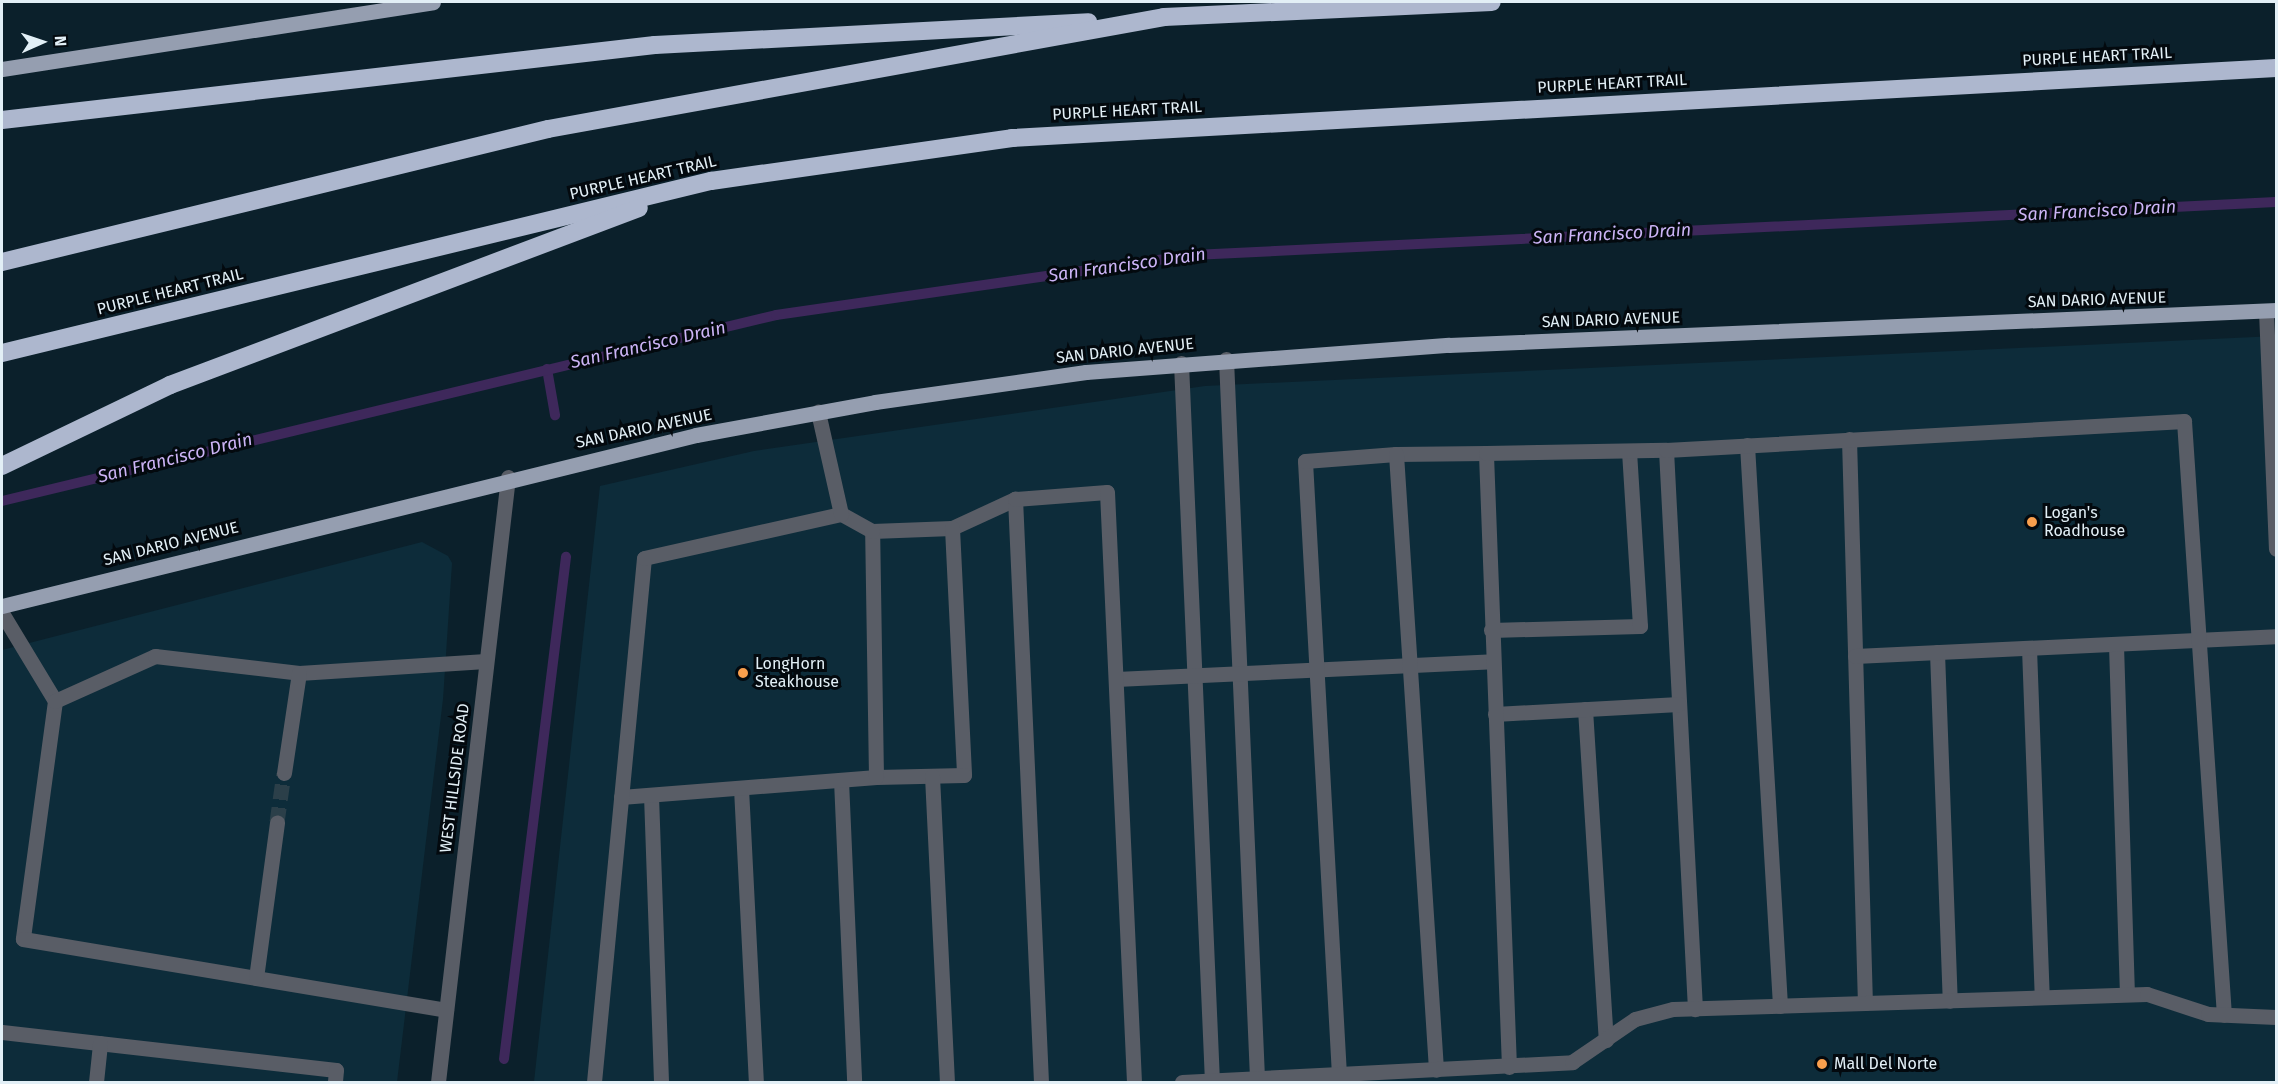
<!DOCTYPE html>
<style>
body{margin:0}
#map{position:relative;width:2278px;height:1084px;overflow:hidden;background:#0b202b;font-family:"Fira Sans",sans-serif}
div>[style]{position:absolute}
.built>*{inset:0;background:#0d2c3a}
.stream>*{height:10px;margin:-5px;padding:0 5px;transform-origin:5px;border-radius:5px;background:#3e285b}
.minor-tunnel>*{height:15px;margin-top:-7.5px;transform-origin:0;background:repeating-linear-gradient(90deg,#2b3f49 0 15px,transparent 0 23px)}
.minor>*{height:15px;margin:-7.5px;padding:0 7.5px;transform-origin:7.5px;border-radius:7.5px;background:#595d66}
.major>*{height:15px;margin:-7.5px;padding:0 7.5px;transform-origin:7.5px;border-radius:7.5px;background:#959eb0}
.highway>*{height:18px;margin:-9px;padding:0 9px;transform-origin:9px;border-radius:9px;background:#adb7ce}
.dots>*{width:16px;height:16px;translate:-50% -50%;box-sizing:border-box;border:3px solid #03090e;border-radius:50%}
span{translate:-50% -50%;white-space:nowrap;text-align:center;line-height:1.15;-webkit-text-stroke:6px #03090e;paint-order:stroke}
.street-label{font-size:16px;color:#e2eff6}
.poi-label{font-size:16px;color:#e2eff6}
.left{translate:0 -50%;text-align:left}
.water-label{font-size:18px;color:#ccb4f6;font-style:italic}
.frame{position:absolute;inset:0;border:3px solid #e2eff6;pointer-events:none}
.north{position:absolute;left:12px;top:12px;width:60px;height:60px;-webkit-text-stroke:4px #03090e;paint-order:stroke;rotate:87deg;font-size:16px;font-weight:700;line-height:24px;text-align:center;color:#e2eff6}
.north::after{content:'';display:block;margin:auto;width:21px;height:27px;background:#e2eff6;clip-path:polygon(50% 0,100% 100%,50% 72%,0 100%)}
</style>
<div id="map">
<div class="built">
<i style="clip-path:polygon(2276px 336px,2276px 1082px,534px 1082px,600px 486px,754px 451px,1205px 386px)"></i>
<i style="clip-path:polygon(422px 542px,448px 556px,452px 563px,443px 699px,397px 1082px,2px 1082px,2px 650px)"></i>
</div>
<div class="stream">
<i style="left:547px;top:369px;width:47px;rotate:80.1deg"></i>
<i style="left:2px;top:501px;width:796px;rotate:-13.51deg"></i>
<i style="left:776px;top:315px;width:421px;rotate:-8.2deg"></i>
<i style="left:1193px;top:255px;width:1084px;rotate:-2.8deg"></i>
<i style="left:504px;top:1059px;width:506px;rotate:-82.96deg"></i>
</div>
<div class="minor-tunnel">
<i style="left:277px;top:822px;width:49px;rotate:-81.9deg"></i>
</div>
<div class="minor">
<i style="left:2266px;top:311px;width:238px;rotate:87.6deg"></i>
<i style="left:1226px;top:359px;width:721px;rotate:87.53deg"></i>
<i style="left:1181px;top:363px;width:719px;rotate:87.53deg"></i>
<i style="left:1849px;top:439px;width:564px;rotate:88.38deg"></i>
<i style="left:1747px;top:445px;width:562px;rotate:86.63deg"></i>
<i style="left:1666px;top:450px;width:560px;rotate:87.03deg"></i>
<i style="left:1396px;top:454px;width:90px;rotate:-0.6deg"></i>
<i style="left:952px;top:528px;width:69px;rotate:-24.7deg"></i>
<i style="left:872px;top:531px;width:80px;rotate:-2.1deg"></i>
<i style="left:952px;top:528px;width:247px;rotate:87.2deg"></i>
<i style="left:964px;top:775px;width:88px;rotate:178.7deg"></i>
<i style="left:2px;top:613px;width:103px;rotate:58.9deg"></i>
<i style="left:55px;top:701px;width:240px;rotate:97.7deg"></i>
<i style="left:23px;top:939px;width:429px;rotate:9.5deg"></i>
<i style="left:1491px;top:630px;width:149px;rotate:-1.5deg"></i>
<i style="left:1640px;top:626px;width:175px;rotate:-93.6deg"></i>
<i style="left:2116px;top:645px;width:349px;rotate:88.2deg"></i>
<i style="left:2029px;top:648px;width:349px;rotate:87.9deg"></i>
<i style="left:1937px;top:652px;width:349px;rotate:87.9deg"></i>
<i style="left:1855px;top:656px;width:421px;rotate:-2.7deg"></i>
<i style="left:1116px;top:679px;width:377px;rotate:-2.7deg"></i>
<i style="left:55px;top:701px;width:110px;rotate:-24.2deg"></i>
<i style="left:155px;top:656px;width:145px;rotate:6.7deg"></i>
<i style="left:299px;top:673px;width:187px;rotate:-3.7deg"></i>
<i style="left:1585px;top:709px;width:332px;rotate:86.4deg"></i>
<i style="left:1495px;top:714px;width:184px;rotate:-3.1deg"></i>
<i style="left:284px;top:773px;width:101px;rotate:-81.5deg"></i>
<i style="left:932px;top:776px;width:306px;rotate:87.2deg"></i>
<i style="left:841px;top:780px;width:302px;rotate:87.5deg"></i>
<i style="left:741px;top:788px;width:294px;rotate:87.1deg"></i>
<i style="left:651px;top:795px;width:287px;rotate:88deg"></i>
<i style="left:621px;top:797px;width:256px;rotate:-4.5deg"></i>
<i style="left:876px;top:777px;width:246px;rotate:-90.9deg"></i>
<i style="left:872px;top:531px;width:35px;rotate:-151deg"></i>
<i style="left:256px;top:978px;width:157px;rotate:-82.3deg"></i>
<i style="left:2px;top:1032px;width:336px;rotate:6.5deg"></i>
<i style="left:336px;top:1070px;width:12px;rotate:95deg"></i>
<i style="left:1509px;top:1067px;width:614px;rotate:-92.15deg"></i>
<i style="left:1486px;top:453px;width:180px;rotate:-1deg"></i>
<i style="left:1666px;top:450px;width:519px;rotate:-3.2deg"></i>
<i style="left:2184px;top:421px;width:595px;rotate:86.15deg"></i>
<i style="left:1339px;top:1075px;width:615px;rotate:-93.17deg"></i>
<i style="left:1305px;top:461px;width:91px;rotate:-4.4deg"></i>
<i style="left:1396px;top:454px;width:617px;rotate:86.28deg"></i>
<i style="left:96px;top:1082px;width:39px;rotate:-84deg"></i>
<i style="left:438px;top:1082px;width:609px;rotate:-83.4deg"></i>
<i style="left:594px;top:1082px;width:526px;rotate:-84.55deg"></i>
<i style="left:644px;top:558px;width:202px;rotate:-12.6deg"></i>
<i style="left:841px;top:514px;width:105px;rotate:-102.7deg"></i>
<i style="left:1041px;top:1082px;width:584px;rotate:-92.55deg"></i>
<i style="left:1015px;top:499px;width:92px;rotate:-4.4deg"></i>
<i style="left:1107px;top:492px;width:591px;rotate:87.38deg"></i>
<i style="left:1182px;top:1082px;width:391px;rotate:-2.9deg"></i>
<i style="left:1572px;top:1062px;width:76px;rotate:-34.3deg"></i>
<i style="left:1635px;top:1019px;width:39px;rotate:-15deg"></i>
<i style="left:1673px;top:1009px;width:474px;rotate:-1.8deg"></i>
<i style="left:2147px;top:994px;width:64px;rotate:18.2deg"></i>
<i style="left:2208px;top:1014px;width:68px;rotate:2.5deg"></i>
</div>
<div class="major">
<i style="left:2px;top:69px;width:436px;rotate:-8.8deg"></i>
<i style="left:2px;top:606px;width:715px;rotate:-13.84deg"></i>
<i style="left:696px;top:435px;width:182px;rotate:-10.4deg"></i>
<i style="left:875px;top:402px;width:213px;rotate:-8.1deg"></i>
<i style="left:1086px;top:372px;width:364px;rotate:-4.3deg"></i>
<i style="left:1449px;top:345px;width:828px;rotate:-2.42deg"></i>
</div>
<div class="highway">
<i style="left:2px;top:120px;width:657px;rotate:-6.55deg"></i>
<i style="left:655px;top:45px;width:434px;rotate:-3deg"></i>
<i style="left:2px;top:262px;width:562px;rotate:-13.69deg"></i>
<i style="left:548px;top:129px;width:626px;rotate:-10.3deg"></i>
<i style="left:1164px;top:17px;width:328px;rotate:-2.6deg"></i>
<i style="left:2px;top:353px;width:730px;rotate:-13.64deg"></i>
<i style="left:711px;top:181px;width:304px;rotate:-8.1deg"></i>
<i style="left:1012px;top:138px;width:1266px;rotate:-3.17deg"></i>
<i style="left:2px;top:466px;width:187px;rotate:-25.7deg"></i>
<i style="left:170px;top:385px;width:501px;rotate:-20.68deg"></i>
</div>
<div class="dots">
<i style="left:2032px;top:522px;background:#f99f4d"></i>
<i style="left:743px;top:673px;background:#f99f4d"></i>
<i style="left:1822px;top:1064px;background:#f99f4d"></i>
</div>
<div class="street-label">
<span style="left:2097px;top:57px;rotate:-3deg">PURPLE HEART TRAIL</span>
<span style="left:1612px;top:84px;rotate:-3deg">PURPLE HEART TRAIL</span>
<span style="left:1127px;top:111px;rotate:-3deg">PURPLE HEART TRAIL</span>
<span style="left:643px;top:178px;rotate:-13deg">PURPLE HEART TRAIL</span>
<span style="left:170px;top:292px;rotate:-14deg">PURPLE HEART TRAIL</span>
<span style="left:2097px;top:300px;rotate:-2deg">SAN DARIO AVENUE</span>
<span style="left:1611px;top:320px;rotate:-2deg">SAN DARIO AVENUE</span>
<span style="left:1125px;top:351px;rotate:-6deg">SAN DARIO AVENUE</span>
<span style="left:644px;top:429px;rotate:-12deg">SAN DARIO AVENUE</span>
<span style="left:171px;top:544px;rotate:-14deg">SAN DARIO AVENUE</span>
<span style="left:455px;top:778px;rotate:-83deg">WEST HILLSIDE ROAD</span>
</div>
<div class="poi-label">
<span class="left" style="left:2044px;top:522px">Logan's<br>Roadhouse</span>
<span class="left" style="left:755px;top:673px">LongHorn<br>Steakhouse</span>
<span class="left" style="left:1834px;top:1064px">Mall Del Norte</span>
</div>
<div class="water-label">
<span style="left:2097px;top:211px;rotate:-3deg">San Francisco Drain</span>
<span style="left:1612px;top:234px;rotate:-3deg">San Francisco Drain</span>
<span style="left:1127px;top:265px;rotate:-8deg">San Francisco Drain</span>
<span style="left:648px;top:345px;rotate:-13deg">San Francisco Drain</span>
<span style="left:175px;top:458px;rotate:-14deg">San Francisco Drain</span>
</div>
<div class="frame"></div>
<div class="north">N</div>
</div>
